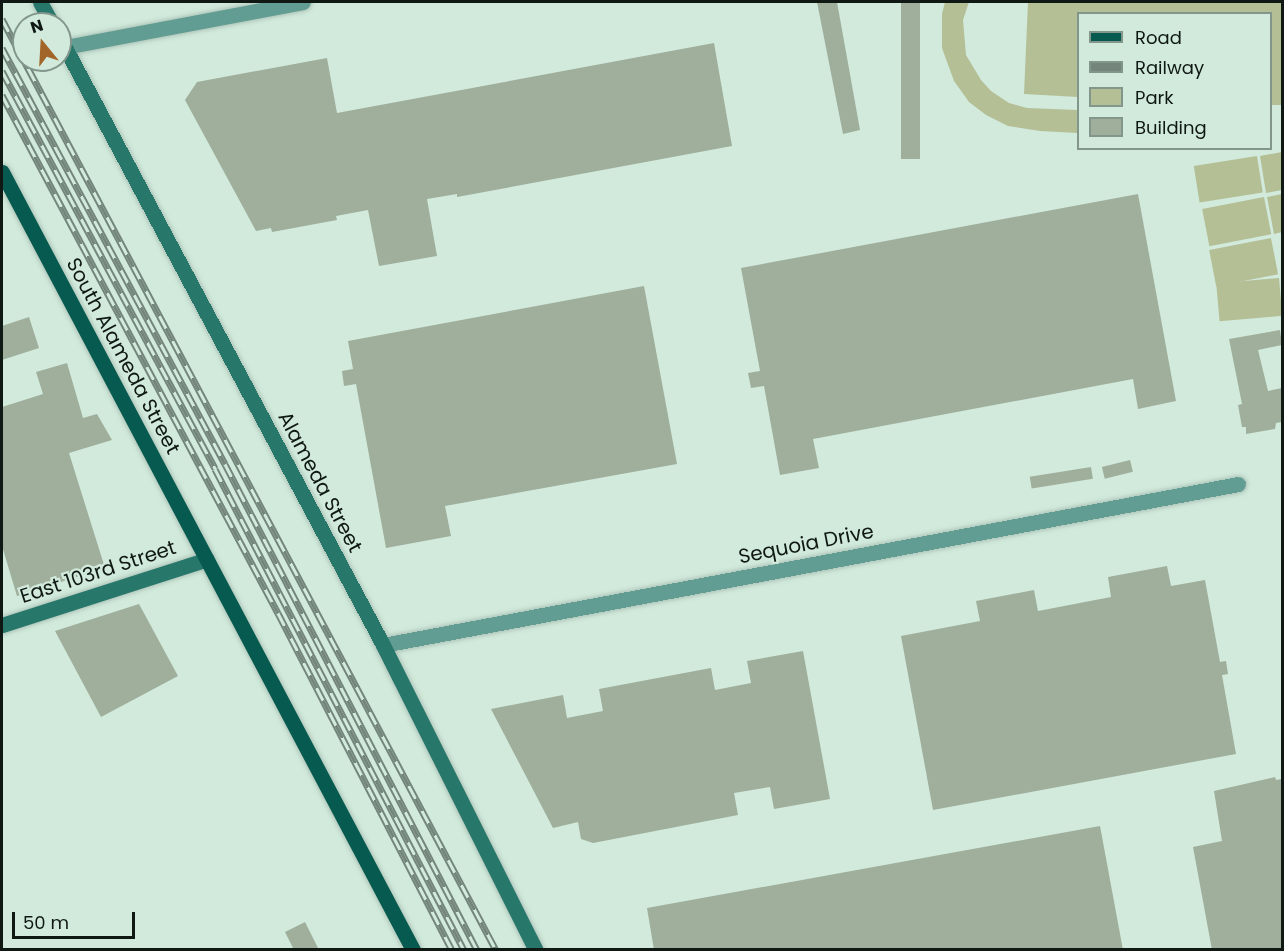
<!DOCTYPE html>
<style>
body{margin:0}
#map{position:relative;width:1284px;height:951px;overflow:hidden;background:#d1eadc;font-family:Poppins,sans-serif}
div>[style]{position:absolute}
.green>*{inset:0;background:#b4bf96;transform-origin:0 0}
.building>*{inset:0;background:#9faf9c;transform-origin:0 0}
.roads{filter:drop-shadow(0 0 2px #aec4b8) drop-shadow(0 0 2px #aec4b8)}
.street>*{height:15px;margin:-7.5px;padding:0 7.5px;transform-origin:7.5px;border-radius:7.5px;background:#619d92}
.secondary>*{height:15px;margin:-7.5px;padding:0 7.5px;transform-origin:7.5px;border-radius:7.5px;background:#28776b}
.primary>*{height:15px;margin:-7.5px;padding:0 7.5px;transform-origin:7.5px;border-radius:7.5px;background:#065a4f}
.rail>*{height:7px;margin-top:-3.5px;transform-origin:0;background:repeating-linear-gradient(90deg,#d1eadc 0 14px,#74867c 0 28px);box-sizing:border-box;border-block:2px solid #74867c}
span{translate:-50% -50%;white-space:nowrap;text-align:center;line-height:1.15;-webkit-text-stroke:4.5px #d1eadc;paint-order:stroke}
.street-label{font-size:20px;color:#0f1813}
.frame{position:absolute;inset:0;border:3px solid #0f1813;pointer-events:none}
.legend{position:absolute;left:1077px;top:12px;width:195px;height:138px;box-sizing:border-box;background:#d1eadc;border:2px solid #83968c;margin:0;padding:8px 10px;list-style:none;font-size:18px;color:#0f1813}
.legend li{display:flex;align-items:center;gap:12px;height:30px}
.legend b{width:30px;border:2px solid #83968c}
.north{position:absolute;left:12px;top:12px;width:60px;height:60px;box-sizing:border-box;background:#d1eadc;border:2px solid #83968c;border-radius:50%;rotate:342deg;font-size:16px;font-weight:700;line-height:24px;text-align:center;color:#0f1813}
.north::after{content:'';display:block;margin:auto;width:21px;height:27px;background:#a26529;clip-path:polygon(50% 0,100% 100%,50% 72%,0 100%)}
.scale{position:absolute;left:12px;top:912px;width:123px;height:27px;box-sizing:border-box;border:3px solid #0f1813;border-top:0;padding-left:8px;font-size:18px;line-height:21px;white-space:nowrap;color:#0f1813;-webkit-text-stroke:4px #d1eadc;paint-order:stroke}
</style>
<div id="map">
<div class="green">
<i style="clip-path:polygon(945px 2px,969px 2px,963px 20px,966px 55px,981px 80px,991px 91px,1009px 103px,1027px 108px,1078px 110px,1078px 133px,1040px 131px,1008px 126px,986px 115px,969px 102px,954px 81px,942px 48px,942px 14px)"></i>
<i style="clip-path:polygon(1028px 2px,1282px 2px,1282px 105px,1271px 105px,1270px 14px,1078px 14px,1078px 97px,1024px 94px)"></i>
<i style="clip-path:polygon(1282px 152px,1282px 190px,1266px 193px,1260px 156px)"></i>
<i style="left:1257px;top:156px;width:37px;height:64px;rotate:81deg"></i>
<i style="clip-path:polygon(1282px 194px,1282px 232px,1274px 234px,1267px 197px)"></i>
<i style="left:1264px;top:197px;width:38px;height:63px;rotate:79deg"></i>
<i style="left:1271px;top:238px;width:37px;height:63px;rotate:79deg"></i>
<i style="left:1279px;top:278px;width:38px;height:63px;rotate:85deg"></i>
</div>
<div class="building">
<i style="clip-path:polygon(817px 2px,837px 2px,860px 130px,843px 134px)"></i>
<i style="left:901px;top:2px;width:19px;height:157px"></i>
<i style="clip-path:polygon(714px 43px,732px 146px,457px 197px,457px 194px,427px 199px,437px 256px,379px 266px,368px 210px,336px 216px,337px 220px,272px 232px,271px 228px,256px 231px,185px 100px,197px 82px,327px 58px,337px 113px)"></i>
<i style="clip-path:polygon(1138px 194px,1176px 401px,1138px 409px,1133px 379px,813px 439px,819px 468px,780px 475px,764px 386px,751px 388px,748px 373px,760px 371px,741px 268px)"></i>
<i style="clip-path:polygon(644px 286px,677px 464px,445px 506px,451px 536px,386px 548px,356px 384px,344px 386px,342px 371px,353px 369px,348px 341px)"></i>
<i style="clip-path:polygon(29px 317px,39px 348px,2px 360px,2px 326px)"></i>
<i style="clip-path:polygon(1280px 330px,1282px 345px,1258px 350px,1268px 391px,1282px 388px,1282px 422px,1276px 423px,1275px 429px,1246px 434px,1246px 427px,1242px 427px,1238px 405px,1242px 404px,1229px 339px)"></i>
<i style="clip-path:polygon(67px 363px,83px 418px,97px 414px,112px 440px,69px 453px,105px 568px,17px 596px,2px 546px,2px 407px,43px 394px,36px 372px)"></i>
<i style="left:1130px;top:460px;width:12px;height:29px;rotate:76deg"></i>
<i style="left:1091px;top:467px;width:12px;height:62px;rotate:81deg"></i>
<i style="clip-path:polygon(1167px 566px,1171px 586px,1205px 580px,1220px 662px,1226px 661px,1228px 674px,1222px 675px,1236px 754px,933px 810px,901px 636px,980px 621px,976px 601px,1034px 590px,1038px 611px,1111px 597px,1108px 577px)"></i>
<i style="clip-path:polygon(139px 604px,178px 676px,101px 717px,55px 631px)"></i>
<i style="clip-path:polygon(803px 651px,830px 799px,774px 809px,770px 787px,734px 793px,738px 815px,593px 843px,581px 839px,578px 822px,553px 828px,491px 709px,563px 695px,567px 718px,603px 711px,599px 689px,711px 668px,715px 690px,751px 683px,747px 661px)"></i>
<i style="clip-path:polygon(1275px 777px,1276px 780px,1282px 779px,1282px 950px,1212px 950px,1193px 847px,1222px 841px,1214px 791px)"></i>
<i style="clip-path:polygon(1100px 826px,1123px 950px,654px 950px,647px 908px)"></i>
<i style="clip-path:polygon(305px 922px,319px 950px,294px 950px,285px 932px)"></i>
</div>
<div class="roads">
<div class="street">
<i style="left:65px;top:47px;width:242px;rotate:-10.7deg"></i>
<i style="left:383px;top:645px;width:870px;rotate:-10.66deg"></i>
</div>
<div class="secondary">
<i style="left:40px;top:2px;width:25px;rotate:61deg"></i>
<i style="left:60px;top:38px;width:688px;rotate:61.98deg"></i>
<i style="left:383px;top:645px;width:341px;rotate:63.4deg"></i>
<i style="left:2px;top:625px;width:215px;rotate:-17.8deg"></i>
</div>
<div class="primary">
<i style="left:2px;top:172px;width:880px;rotate:62.15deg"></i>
</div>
</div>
<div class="rail">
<i style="left:2px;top:19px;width:1054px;rotate:62.05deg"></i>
<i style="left:2px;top:48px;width:472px;rotate:61.8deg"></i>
<i style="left:225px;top:464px;width:547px;rotate:62.59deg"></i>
<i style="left:2px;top:71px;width:451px;rotate:61.8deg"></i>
<i style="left:215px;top:469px;width:542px;rotate:62.63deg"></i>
<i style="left:2px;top:95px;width:587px;rotate:61.95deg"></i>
<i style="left:278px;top:613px;width:379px;rotate:62.7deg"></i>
</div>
<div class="street-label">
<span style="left:123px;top:356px;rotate:62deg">South Alameda Street</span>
<span style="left:320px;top:482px;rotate:62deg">Alameda Street</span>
<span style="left:806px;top:544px;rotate:-11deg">Sequoia Drive</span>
<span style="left:98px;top:572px;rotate:-18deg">East 103rd Street</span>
</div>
<div class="frame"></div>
<ul class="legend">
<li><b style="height:8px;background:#065a4f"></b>Road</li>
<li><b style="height:8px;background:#74867c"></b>Railway</li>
<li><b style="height:16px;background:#b4bf96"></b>Park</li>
<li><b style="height:16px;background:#9faf9c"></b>Building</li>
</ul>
<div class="north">N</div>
<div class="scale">50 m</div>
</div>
